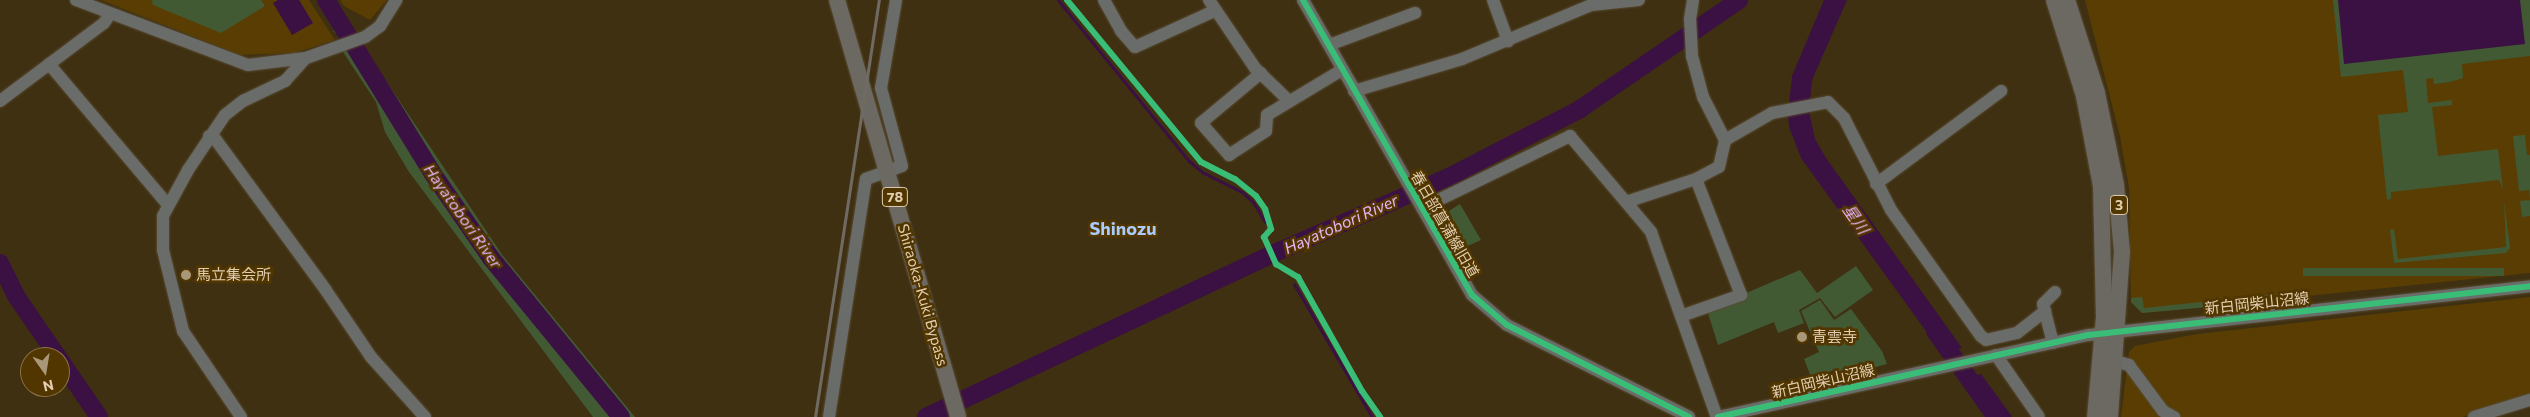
<!DOCTYPE html>
<meta charset="utf-8">
<style>
body{margin:0}
#map{position:relative;width:2530px;height:417px;overflow:hidden;background:#3f3012;font-family:Commissioner,"Noto Sans JP",sans-serif}
div>[style]{position:absolute}
.built>*{inset:0;background:#593d02}
.green>*{inset:0;background:#425a34;transform-origin:0 0}
.water>*{inset:0;background:#3b1042}
.stream>*{height:3px;margin:-1.5px;padding:0 1.5px;transform-origin:1.5px;border-radius:1.5px;background:#3b1042}
.river>*{height:18px;margin:-9px;padding:0 9px;transform-origin:9px;border-radius:9px;background:#3b1042}
.roads{filter:drop-shadow(0 0 1px #594b32) drop-shadow(0 0 1px #594b32)}
.minor>*{height:12px;margin:-6px;padding:0 6px;transform-origin:6px;border-radius:6px;background:#6a6c6a}
.major>*{height:16px;margin:-8px;padding:0 8px;transform-origin:8px;border-radius:8px;background:#6b6962}
.rail>*{height:3px;margin:-1.5px;padding:0 1.5px;transform-origin:1.5px;border-radius:1.5px;background:#6f6b62}
.cycleway>*{height:6px;margin:-3px;padding:0 3px;transform-origin:3px;border-radius:3px;background:#3abd76}
.dots>*{width:14px;height:14px;translate:-50% -50%;box-sizing:border-box;border:2px solid #513600;border-radius:50%}
span{translate:-50% -50%;white-space:nowrap;text-align:center;line-height:1.15;-webkit-text-stroke:5px #513600;paint-order:stroke}
.shield-label span{padding:1px 4px;background:#513600;border:1px solid;border-radius:4px;-webkit-text-stroke-width:0}
.shield-label{font-size:14px;color:#e2ceb0;font-weight:700}
.street-label{font-size:15px;color:#e2ceb0}
.poi-label{font-size:15px;color:#e2ceb0}
.left{translate:0 -50%;text-align:left}
.water-label{font-size:16px;color:#e9b3f9;font-style:italic}
.quarter-label{font-size:18px;color:#a9cbfd;font-weight:700}
.north{position:absolute;left:20px;top:347px;width:50px;height:50px;box-sizing:border-box;background:#513600;border:1px solid #8b7346;border-radius:50%;rotate:167deg;font-size:14px;font-weight:700;line-height:20px;text-align:center;color:#e2ceb0}
.north::after{content:'';display:block;margin:auto;width:18px;height:22px;background:#a99779;clip-path:polygon(50% 0,100% 100%,50% 72%,0 100%)}
</style>
<div id="map">
<div class="built">
<i style="clip-path:polygon(101px 0,309px 0,335px 40px,294px 53px,240px 55px)"></i>
<i style="clip-path:polygon(340px 0,387px 0,370px 20px,344px 6px)"></i>
<i style="clip-path:polygon(2085px 0,2530px 0,2530px 273px,2142px 313px,2131px 302px,2129px 188px,2120px 136px)"></i>
<i style="clip-path:polygon(2530px 297px,2530px 396px,2498px 403px,2463px 417px,2121px 417px,2129px 352px,2135px 346px,2197px 334px)"></i>
</div>
<div class="green">
<i style="clip-path:polygon(152px 0,261px 0,265px 6px,221px 33px,153px 5px)"></i>
<i style="clip-path:polygon(2333px 0,2530px 0,2530px 56px,2462px 64px,2463px 78px,2450px 82px,2434px 84px,2433px 78px,2426px 79px,2428px 103px,2452px 100px,2452px 105px,2432px 107px,2438px 156px,2498px 149px,2503px 189px,2499px 180px,2391px 192px,2391px 199px,2387px 200px,2378px 115px,2408px 112px,2403px 70px,2341px 77px)"></i>
<i style="clip-path:polygon(348px 24px,503px 256px,635px 417px,593px 417px,409px 172px,385px 132px,376px 102px,343px 52px,346px 49px,341px 37px,333px 31px)"></i>
<i style="clip-path:polygon(2525px 135px,2527px 155px,2530px 155px,2530px 216px,2522px 217px,2520px 201px,2530px 200px,2529px 190px,2519px 191px,2513px 136px)"></i>
<i style="clip-path:polygon(2504px 200px,2510px 248px,2506px 253px,2394px 263px,2390px 230px,2394px 229px,2398px 259px,2506px 247px)"></i>
<i style="clip-path:polygon(1460px 204px,1481px 240px,1461px 249px,1450px 224px,1454px 223px,1449px 211px)"></i>
<i style="clip-path:polygon(1856px 266px,1873px 290px,1835px 317px,1820px 298px,1799px 310px,1804px 323px,1778px 333px,1774px 322px,1718px 345px,1707px 310px,1800px 270px,1817px 293px)"></i>
<i style="left:2504px;top:268px;width:8px;height:201px;rotate:90deg"></i>
<i style="clip-path:polygon(2286px 293px,2287px 300px,2142px 313px,2131px 302px,2131px 298px,2142px 297px,2144px 308px)"></i>
<i style="clip-path:polygon(1820px 300px,1834px 320px,1851px 309px,1882px 351px,1887px 364px,1838px 377px,1835px 370px,1811px 377px,1804px 359px,1819px 352px,1801px 311px)"></i>
</div>
<div class="water">
<i style="clip-path:polygon(278px 0,299px 0,313px 23px,292px 35px,273px 3px)"></i>
<i style="clip-path:polygon(1824px 0,1847px 0,1812px 80px,1810px 100px,1789px 105px,1792px 76px)"></i>
<i style="clip-path:polygon(2338px 0,2520px 0,2525px 44px,2344px 64px)"></i>
<i style="clip-path:polygon(1809px 111px,1815px 139px,1826px 158px,1962px 348px,1941px 352px,1801px 158px,1789px 127px,1788px 114px)"></i>
<i style="clip-path:polygon(1981px 374px,2008px 411px,2012px 417px,1986px 417px,1959px 379px)"></i>
</div>
<div class="stream">
<i style="left:1058px;top:0;width:208px;rotate:50.9deg"></i>
<i style="left:1189px;top:161px;width:17px;rotate:40deg"></i>
<i style="left:1202px;top:172px;width:45px;rotate:26.6deg"></i>
<i style="left:1242px;top:192px;width:15px;rotate:42deg"></i>
<i style="left:1253px;top:202px;width:23px;rotate:59deg"></i>
<i style="left:1294px;top:284px;width:154px;rotate:59.6deg"></i>
</div>
<div class="river">
<i style="left:326px;top:0;width:204px;rotate:58.4deg"></i>
<i style="left:433px;top:174px;width:102px;rotate:55.4deg"></i>
<i style="left:491px;top:258px;width:205px;rotate:50.7deg"></i>
<i style="left:0;top:263px;width:37px;rotate:64deg"></i>
<i style="left:16px;top:296px;width:74px;rotate:55.5deg"></i>
<i style="left:1935px;top:331px;width:105px;rotate:54.7deg"></i>
<i style="left:60px;top:360px;width:69px;rotate:55.6deg"></i>
<i style="left:926px;top:417px;width:388px;rotate:-25.2deg"></i>
<i style="left:1277px;top:252px;width:188px;rotate:-23.6deg"></i>
<i style="left:1449px;top:177px;width:148px;rotate:-27.4deg"></i>
<i style="left:1580px;top:109px;width:193px;rotate:-34.4deg"></i>
</div>
<div class="roads">
<div class="minor">
<i style="left:76px;top:0;width:184px;rotate:20.7deg"></i>
<i style="left:248px;top:65px;width:58px;rotate:-6.9deg"></i>
<i style="left:306px;top:58px;width:63px;rotate:-19.6deg"></i>
<i style="left:365px;top:37px;width:19px;rotate:-36deg"></i>
<i style="left:380px;top:26px;width:31px;rotate:-58deg"></i>
<i style="left:1104px;top:0;width:35px;rotate:61deg"></i>
<i style="left:1121px;top:31px;width:21px;rotate:49deg"></i>
<i style="left:1135px;top:47px;width:87px;rotate:-24.5deg"></i>
<i style="left:1209px;top:0;width:82px;rotate:55.9deg"></i>
<i style="left:1255px;top:68px;width:46px;rotate:44.1deg"></i>
<i style="left:1303px;top:0;width:340px;rotate:60.2deg"></i>
<i style="left:1472px;top:295px;width:46px;rotate:40.6deg"></i>
<i style="left:1507px;top:325px;width:204px;rotate:26.8deg"></i>
<i style="left:1493px;top:0;width:44px;rotate:69.9deg"></i>
<i style="left:1329px;top:45px;width:92px;rotate:-20.4deg"></i>
<i style="left:49px;top:64px;width:185px;rotate:49.8deg"></i>
<i style="left:1261px;top:73px;width:78px;rotate:140.2deg"></i>
<i style="left:1201px;top:123px;width:43px;rotate:48.8deg"></i>
<i style="left:1229px;top:155px;width:44px;rotate:-33deg"></i>
<i style="left:1266px;top:131px;width:16px;rotate:-86deg"></i>
<i style="left:1267px;top:115px;width:87px;rotate:-31deg"></i>
<i style="left:1354px;top:91px;width:113px;rotate:-16.5deg"></i>
<i style="left:1462px;top:59px;width:140px;rotate:-22.7deg"></i>
<i style="left:1591px;top:5px;width:48px;rotate:-5.9deg"></i>
<i style="left:0;top:101px;width:130px;rotate:-36.9deg"></i>
<i style="left:104px;top:23px;width:11px;rotate:-56deg"></i>
<i style="left:209px;top:136px;width:8px;rotate:30deg"></i>
<i style="left:216px;top:140px;width:185px;rotate:53.8deg"></i>
<i style="left:325px;top:289px;width:82px;rotate:55.9deg"></i>
<i style="left:371px;top:357px;width:81px;rotate:48deg"></i>
<i style="left:1725px;top:140px;width:54px;rotate:-29.9deg"></i>
<i style="left:1772px;top:113px;width:57px;rotate:-11.1deg"></i>
<i style="left:1828px;top:102px;width:23px;rotate:45deg"></i>
<i style="left:1844px;top:118px;width:103px;rotate:62.9deg"></i>
<i style="left:1891px;top:210px;width:155px;rotate:54.5deg"></i>
<i style="left:1981px;top:336px;width:6px;rotate:39deg"></i>
<i style="left:1986px;top:340px;width:32px;rotate:-13deg"></i>
<i style="left:2017px;top:333px;width:36px;rotate:-38deg"></i>
<i style="left:1876px;top:184px;width:156px;rotate:-36.6deg"></i>
<i style="left:1626px;top:202px;width:74px;rotate:-18.2deg"></i>
<i style="left:1696px;top:179px;width:26px;rotate:-28deg"></i>
<i style="left:1719px;top:167px;width:28px;rotate:-77deg"></i>
<i style="left:1725px;top:140px;width:48px;rotate:-117.1deg"></i>
<i style="left:1703px;top:97px;width:42px;rotate:-105deg"></i>
<i style="left:1692px;top:56px;width:37px;rotate:-93deg"></i>
<i style="left:1690px;top:19px;width:19px;rotate:-81deg"></i>
<i style="left:1422px;top:208px;width:165px;rotate:-25.9deg"></i>
<i style="left:1570px;top:136px;width:126px;rotate:49.8deg"></i>
<i style="left:1651px;top:232px;width:196px;rotate:70.4deg"></i>
<i style="left:1681px;top:316px;width:64px;rotate:-19.3deg"></i>
<i style="left:1741px;top:295px;width:124px;rotate:-111.2deg"></i>
<i style="left:2053px;top:343px;width:40px;rotate:-104.4deg"></i>
<i style="left:2043px;top:304px;width:17px;rotate:-45deg"></i>
<i style="left:1996px;top:355px;width:75px;rotate:55.3deg"></i>
<i style="left:2115px;top:361px;width:15px;rotate:16deg"></i>
<i style="left:2129px;top:365px;width:57px;rotate:53.5deg"></i>
<i style="left:2163px;top:411px;width:13px;rotate:29deg"></i>
<i style="left:241px;top:417px;width:104px;rotate:-124deg"></i>
<i style="left:183px;top:331px;width:83px;rotate:-103.9deg"></i>
<i style="left:163px;top:250px;width:34px;rotate:-90deg"></i>
<i style="left:163px;top:216px;width:52px;rotate:-61.5deg"></i>
<i style="left:188px;top:170px;width:66px;rotate:-56.1deg"></i>
<i style="left:225px;top:115px;width:23px;rotate:-38deg"></i>
<i style="left:243px;top:101px;width:47px;rotate:-25.5deg"></i>
<i style="left:285px;top:81px;width:31px;rotate:-48deg"></i>
<i style="left:829px;top:417px;width:241px;rotate:-81.2deg"></i>
<i style="left:866px;top:179px;width:38px;rotate:-20deg"></i>
<i style="left:902px;top:166px;width:81px;rotate:-105.1deg"></i>
<i style="left:881px;top:88px;width:89px;rotate:-80.3deg"></i>
<i style="left:1718px;top:417px;width:380px;rotate:-12.5deg"></i>
<i style="left:2089px;top:335px;width:444px;rotate:-6.3deg"></i>
<i style="left:2474px;top:417px;width:59px;rotate:-16.9deg"></i>
</div>
<div class="major">
<i style="left:837px;top:0;width:434px;rotate:73.8deg"></i>
<i style="left:2054px;top:0;width:101px;rotate:72.6deg"></i>
<i style="left:2084px;top:96px;width:92px;rotate:79.3deg"></i>
<i style="left:2101px;top:186px;width:131px;rotate:88.7deg"></i>
<i style="left:2104px;top:317px;width:100px;rotate:95.1deg"></i>
<i style="left:2067px;top:0;width:98px;rotate:72.1deg"></i>
<i style="left:2097px;top:93px;width:94px;rotate:78.3deg"></i>
<i style="left:2116px;top:185px;width:67px;rotate:84.9deg"></i>
<i style="left:2122px;top:252px;width:165px;rotate:94.2deg"></i>
</div>
</div>
<div class="rail">
<i style="left:815px;top:417px;width:422px;rotate:-81.3deg"></i>
</div>
<div class="cycleway">
<i style="left:1067px;top:0;width:210px;rotate:50.4deg"></i>
<i style="left:1201px;top:162px;width:38px;rotate:27deg"></i>
<i style="left:1235px;top:179px;width:27px;rotate:39deg"></i>
<i style="left:1256px;top:196px;width:16px;rotate:55deg"></i>
<i style="left:1265px;top:209px;width:21px;rotate:73deg"></i>
<i style="left:1271px;top:229px;width:11px;rotate:131deg"></i>
<i style="left:1264px;top:237px;width:30px;rotate:66deg"></i>
<i style="left:1276px;top:264px;width:26px;rotate:31deg"></i>
<i style="left:1298px;top:277px;width:131px;rotate:60.7deg"></i>
<i style="left:1362px;top:391px;width:32px;rotate:55deg"></i>
<i style="left:1303px;top:0;width:340px;rotate:60.2deg"></i>
<i style="left:1472px;top:295px;width:46px;rotate:40.6deg"></i>
<i style="left:1507px;top:325px;width:204px;rotate:26.8deg"></i>
<i style="left:1718px;top:417px;width:380px;rotate:-12.5deg"></i>
<i style="left:2089px;top:335px;width:444px;rotate:-6.3deg"></i>
</div>
<div class="dots">
<i style="left:186px;top:275px;background:#a99779"></i>
<i style="left:1802px;top:337px;background:#a99779"></i>
</div>
<div class="shield-label">
<span style="left:895px;top:197px">78</span>
<span style="left:2119px;top:205px">3</span>
</div>
<div class="street-label">
<span style="left:1445px;top:224px;rotate:60deg">春日部菖蒲線旧道</span>
<span style="left:923px;top:295px;rotate:74deg">Shiraoka-Kuki Bypass</span>
<span style="left:2257px;top:303px;rotate:-6deg">新白岡柴山沼線</span>
<span style="left:1823px;top:381px;rotate:-13deg">新白岡柴山沼線</span>
</div>
<div class="poi-label">
<span class="left" style="left:196px;top:275px">馬立集会所</span>
<span class="left" style="left:1812px;top:337px">青雲寺</span>
</div>
<div class="water-label">
<span style="left:463px;top:216px;rotate:55deg">Hayatobori River</span>
<span style="left:1856px;top:219px;rotate:55deg">星川</span>
<span style="left:1341px;top:224px;rotate:-24deg">Hayatobori River</span>
</div>
<div class="quarter-label">
<span style="left:1123px;top:228px">Shinozu</span>
</div>
<div class="north">N</div>
</div>
